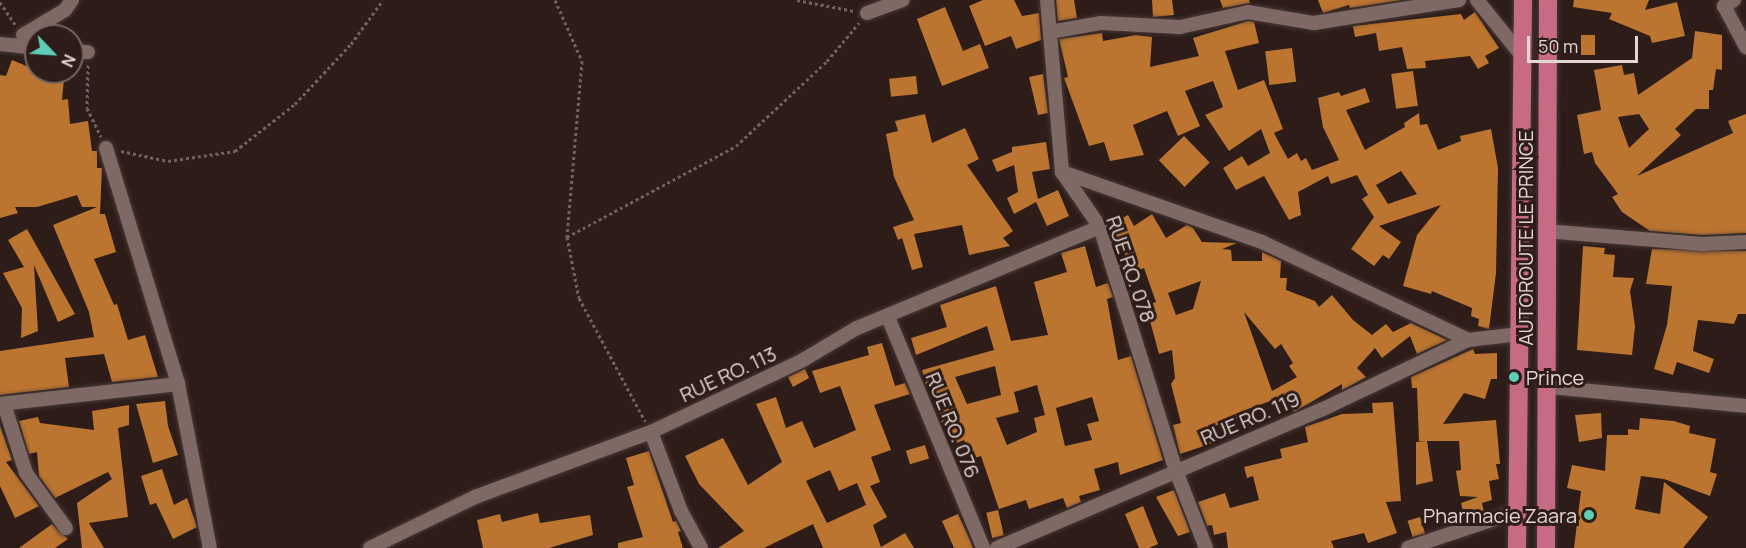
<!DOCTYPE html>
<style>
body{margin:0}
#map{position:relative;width:1746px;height:548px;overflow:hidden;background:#2d1c18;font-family:Manrope,sans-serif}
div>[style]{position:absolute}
.building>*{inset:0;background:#bb7530;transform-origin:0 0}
.path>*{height:3px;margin-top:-1.5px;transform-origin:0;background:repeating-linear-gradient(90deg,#72625f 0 3px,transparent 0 6px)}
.roads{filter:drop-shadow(0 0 2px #463836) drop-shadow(0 0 2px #463836)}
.minor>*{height:14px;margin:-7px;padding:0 7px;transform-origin:7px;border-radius:7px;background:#7e6965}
.major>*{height:18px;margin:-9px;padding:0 9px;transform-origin:9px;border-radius:9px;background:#c76a84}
.dots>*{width:16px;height:16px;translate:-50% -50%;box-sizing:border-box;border:3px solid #2d1c18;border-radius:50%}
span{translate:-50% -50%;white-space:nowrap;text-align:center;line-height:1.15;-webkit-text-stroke:6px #2d1c18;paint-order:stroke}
.street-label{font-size:20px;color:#e2d6d3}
.poi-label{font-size:20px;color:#e2d6d3}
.left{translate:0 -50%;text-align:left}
.right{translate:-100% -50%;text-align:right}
.north{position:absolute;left:24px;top:24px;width:60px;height:60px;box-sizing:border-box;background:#2d1c18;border:2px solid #756663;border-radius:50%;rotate:115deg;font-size:16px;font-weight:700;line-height:24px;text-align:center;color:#e2d6d3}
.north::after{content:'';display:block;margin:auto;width:21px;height:27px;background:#5eceb7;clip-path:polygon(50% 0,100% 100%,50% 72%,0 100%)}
.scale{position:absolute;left:1527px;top:36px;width:111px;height:27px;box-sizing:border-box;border:3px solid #e2d6d3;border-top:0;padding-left:8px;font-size:18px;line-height:21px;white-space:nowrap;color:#e2d6d3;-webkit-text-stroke:4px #2d1c18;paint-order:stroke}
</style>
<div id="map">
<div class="building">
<i style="clip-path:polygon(983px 0,1014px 0,1022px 16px,1039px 13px,1041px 40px,1016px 49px,1011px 36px,985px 46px,969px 6px)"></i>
<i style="clip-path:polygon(1056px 0,1074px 0,1077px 18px,1058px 21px)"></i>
<i style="clip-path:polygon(1152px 0,1172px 0,1174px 15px,1153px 17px)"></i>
<i style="clip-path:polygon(1220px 0,1249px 0,1250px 3px,1223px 8px)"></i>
<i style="clip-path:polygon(1318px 0,1402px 0,1350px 8px,1349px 5px,1323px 13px)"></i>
<i style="clip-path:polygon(1574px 0,1649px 0,1645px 10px,1677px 2px,1685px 36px,1652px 43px,1650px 36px,1609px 19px,1612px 13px,1573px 7px)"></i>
<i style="clip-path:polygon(945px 7px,963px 51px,980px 44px,989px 68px,942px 86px,917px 19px)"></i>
<i style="clip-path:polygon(1475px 12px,1499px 48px,1485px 56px,1489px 63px,1478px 69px,1470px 56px,1425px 61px,1426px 68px,1407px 69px,1402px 47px,1379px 51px,1376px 33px,1355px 37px,1353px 26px,1461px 14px,1464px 20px)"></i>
<i style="clip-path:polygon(evenodd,1248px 21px,1254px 22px,1259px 43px,1225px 51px,1238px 90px,1264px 80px,1283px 129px,1274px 133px,1288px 159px,1297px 153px,1301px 161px,1306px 158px,1312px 170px,1339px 160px,1323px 127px,1318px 98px,1339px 92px,1341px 96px,1365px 88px,1370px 102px,1346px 110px,1365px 150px,1405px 127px,1404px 123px,1419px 113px,1420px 125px,1427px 124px,1438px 150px,1461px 141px,1460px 136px,1491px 129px,1498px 168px,1496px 273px,1489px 329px,1478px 326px,1479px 319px,1471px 316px,1472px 308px,1432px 291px,1431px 294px,1403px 286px,1417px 235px,1441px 205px,1379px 226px,1401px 242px,1389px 259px,1383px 255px,1374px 266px,1351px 249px,1374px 217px,1362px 199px,1368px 195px,1357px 175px,1331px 184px,1328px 176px,1298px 192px,1301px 215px,1289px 220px,1264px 176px,1236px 190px,1223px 168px,1242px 156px,1248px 166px,1270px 153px,1261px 129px,1229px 151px,1205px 115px,1223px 107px,1213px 81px,1185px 91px,1200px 126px,1178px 136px,1167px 111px,1133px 125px,1144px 155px,1110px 161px,1104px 142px,1089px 146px,1064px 78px,1068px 77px,1059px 39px,1102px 33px,1103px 41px,1136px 35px,1152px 37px,1150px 67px,1199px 56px,1193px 38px,1248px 21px,1401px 171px,1417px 194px,1388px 204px,1376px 185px,1401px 171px)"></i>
<i style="clip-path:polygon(evenodd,1695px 31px,1722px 35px,1722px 70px,1716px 69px,1713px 90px,1709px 90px,1709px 109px,1696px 109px,1675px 129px,1681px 135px,1637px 176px,1733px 133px,1728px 121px,1746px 114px,1746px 233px,1702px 235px,1650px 231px,1622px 212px,1612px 197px,1618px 194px,1595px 163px,1592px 152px,1584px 154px,1577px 115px,1601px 110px,1594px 70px,1622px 65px,1624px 75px,1634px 73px,1638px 95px,1692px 58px,1695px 31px,1639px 114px,1649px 129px,1629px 148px,1618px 117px,1639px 114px)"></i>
<i style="left:1595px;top:35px;width:20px;height:14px;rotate:90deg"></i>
<i style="left:1292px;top:48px;width:34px;height:27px;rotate:83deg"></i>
<i style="clip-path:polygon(12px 60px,36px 70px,37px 75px,64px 79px,62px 100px,68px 99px,70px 124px,88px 121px,92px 151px,97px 151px,97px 168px,102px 168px,100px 214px,105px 214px,116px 252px,94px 259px,114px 305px,117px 304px,128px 340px,145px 335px,158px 377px,112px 382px,104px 354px,65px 358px,69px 387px,0 395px,0 351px,94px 337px,89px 312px,53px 225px,97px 207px,82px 207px,77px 195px,37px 207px,15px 207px,18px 213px,0 218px,0 75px,6px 76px)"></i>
<i style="left:1413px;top:71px;width:35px;height:22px;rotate:82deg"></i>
<i style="clip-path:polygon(1043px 74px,1048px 113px,1038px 115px,1029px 77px)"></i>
<i style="left:916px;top:76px;width:18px;height:27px;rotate:84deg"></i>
<i style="clip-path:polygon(925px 114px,932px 143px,965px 128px,979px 159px,967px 165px,1013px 231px,1003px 238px,1010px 246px,969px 255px,962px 225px,914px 234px,923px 267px,912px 270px,902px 238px,898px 240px,893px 227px,914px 220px,894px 177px,886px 134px,898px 131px,895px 121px)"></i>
<i style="left:1184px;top:136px;width:37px;height:35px;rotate:46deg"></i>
<i style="clip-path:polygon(1046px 142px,1050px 169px,1032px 172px,1038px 199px,1058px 190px,1069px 216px,1047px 226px,1036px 202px,1014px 214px,1007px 198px,1018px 192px,1014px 165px,997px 172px,992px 160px,1012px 152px,1012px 147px)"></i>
<i style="clip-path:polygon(evenodd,1152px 214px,1166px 238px,1187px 225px,1193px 228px,1202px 242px,1237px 243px,1222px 249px,1231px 250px,1232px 261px,1262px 261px,1262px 252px,1281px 261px,1280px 278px,1287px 278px,1286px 290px,1315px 301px,1319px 307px,1332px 295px,1353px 320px,1372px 335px,1386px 324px,1393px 332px,1411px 323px,1447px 340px,1417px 354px,1410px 336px,1382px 358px,1375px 348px,1357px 368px,1366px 377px,1348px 387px,1342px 390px,1342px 384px,1294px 412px,1285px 396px,1245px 410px,1247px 416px,1211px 427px,1216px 442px,1180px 454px,1173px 425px,1181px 423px,1171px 384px,1175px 378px,1172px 350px,1159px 354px,1146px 306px,1156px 302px,1144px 268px,1133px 273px,1111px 224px,1128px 215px,1134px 226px,1152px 214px,1201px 281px,1193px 309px,1176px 315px,1168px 293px,1201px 281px,1152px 214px,1244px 312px,1275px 349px,1281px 344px,1293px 363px,1289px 366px,1297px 377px,1272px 391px,1244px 312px)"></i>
<i style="clip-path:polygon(27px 229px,75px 314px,58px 322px,34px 265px,38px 331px,21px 338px,22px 308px,3px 273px,24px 267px,8px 240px)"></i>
<i style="clip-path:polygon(evenodd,1085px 246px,1096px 287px,1108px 283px,1113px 297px,1107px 299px,1118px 360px,1131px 356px,1163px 460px,1120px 475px,1118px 462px,1094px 469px,1100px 490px,1079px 496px,1081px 502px,1067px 508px,1063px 498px,1029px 509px,1026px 500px,999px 509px,981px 456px,971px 459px,964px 440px,952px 445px,936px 410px,940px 409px,932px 387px,927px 389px,922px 370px,994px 350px,987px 326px,916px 355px,911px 338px,947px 327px,940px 305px,996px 286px,1011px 341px,1048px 335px,1034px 282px,1067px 272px,1061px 253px,1085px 246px,995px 366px,1001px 395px,967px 404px,955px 377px,995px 366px,1085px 246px,1037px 385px,1045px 415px,1034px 418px,1037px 432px,1007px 445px,996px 418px,1019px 412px,1014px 392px,1037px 385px,1085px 246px,1092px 397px,1099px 421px,1087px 424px,1092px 440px,1065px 446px,1056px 408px,1092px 397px)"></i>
<i style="clip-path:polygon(1583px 246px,1605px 248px,1604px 254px,1615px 255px,1613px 277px,1634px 278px,1630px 291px,1635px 326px,1632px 355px,1577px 350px)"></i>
<i style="clip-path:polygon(1652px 249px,1746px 251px,1746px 314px,1738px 314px,1734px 324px,1698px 320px,1693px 351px,1714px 359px,1709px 373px,1677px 362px,1673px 375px,1654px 369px,1667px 325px,1672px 286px,1646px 284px)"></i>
<i style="clip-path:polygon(evenodd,882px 343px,895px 386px,905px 383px,910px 394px,874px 405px,891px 450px,871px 457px,880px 482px,870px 486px,887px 517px,873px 525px,881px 547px,905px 533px,914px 548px,823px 548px,813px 524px,764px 548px,718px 548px,744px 531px,699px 484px,685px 456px,723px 438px,748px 485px,782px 462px,756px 404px,776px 397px,786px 428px,802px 421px,814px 448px,856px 430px,840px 386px,820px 393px,812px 371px,869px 355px,867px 347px,882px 343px,830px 470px,839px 491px,857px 483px,866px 505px,827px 523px,806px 481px,830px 470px)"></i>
<i style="clip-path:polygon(1473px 349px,1475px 354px,1497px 353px,1497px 379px,1491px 379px,1485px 399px,1464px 393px,1443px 424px,1496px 420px,1500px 464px,1496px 464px,1499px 479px,1489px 481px,1492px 500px,1482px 503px,1484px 513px,1465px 519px,1461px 503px,1478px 497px,1460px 496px,1456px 471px,1461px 470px,1459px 441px,1419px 441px,1417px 388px,1412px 388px,1411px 377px)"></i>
<i style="clip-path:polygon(805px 369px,809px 378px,793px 387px,788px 377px)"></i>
<i style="clip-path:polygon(165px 401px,168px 426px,178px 455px,153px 463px,136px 404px)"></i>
<i style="clip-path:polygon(1393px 402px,1401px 501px,1386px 502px,1397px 533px,1368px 543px,1364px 533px,1331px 541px,1334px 548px,1228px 548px,1226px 532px,1214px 535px,1212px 525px,1207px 526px,1198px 502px,1225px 493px,1230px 508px,1259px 500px,1253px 476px,1247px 478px,1244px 467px,1282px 458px,1280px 449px,1308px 442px,1305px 427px,1342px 414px,1373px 413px,1372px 403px)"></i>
<i style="clip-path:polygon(129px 405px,129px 425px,118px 428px,128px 517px,89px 523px,104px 548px,82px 548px,77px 503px,112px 479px,108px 472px,55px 498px,39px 476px,37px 452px,29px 454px,19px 421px,38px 417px,40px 423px,94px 430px,92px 411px)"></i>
<i style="clip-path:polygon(1601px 413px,1602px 438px,1579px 442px,1575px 415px)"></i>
<i style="clip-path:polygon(1640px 418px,1674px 421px,1690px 426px,1689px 433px,1716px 439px,1710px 472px,1717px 474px,1710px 496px,1664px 479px,1641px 476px,1635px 509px,1660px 514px,1664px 482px,1708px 517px,1683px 548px,1574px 548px,1581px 491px,1567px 488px,1572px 465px,1605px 471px,1607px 435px,1628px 435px,1628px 429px,1639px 430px)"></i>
<i style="clip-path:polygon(0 426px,12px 460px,6px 462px,39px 506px,15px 518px,0 486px)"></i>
<i style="clip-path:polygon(1427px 441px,1433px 481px,1416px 485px,1416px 442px)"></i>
<i style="left:925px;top:445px;width:14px;height:20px;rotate:73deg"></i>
<i style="clip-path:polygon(649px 451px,673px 522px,676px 521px,681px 531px,678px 532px,683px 548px,618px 548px,618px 543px,643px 537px,627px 487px,634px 485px,626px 458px)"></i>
<i style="clip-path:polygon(162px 469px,174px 505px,187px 498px,197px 527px,173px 539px,156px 503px,150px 505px,141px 476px)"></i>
<i style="clip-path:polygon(1174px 490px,1190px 532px,1178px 536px,1156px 497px)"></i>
<i style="clip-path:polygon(1143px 506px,1158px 544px,1149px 548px,1139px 548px,1125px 514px)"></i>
<i style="left:998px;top:510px;width:26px;height:12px;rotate:77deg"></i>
<i style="clip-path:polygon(538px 513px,540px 523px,590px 515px,593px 535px,549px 548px,483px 548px,477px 520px,500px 514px,502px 522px)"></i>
<i style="clip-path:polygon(958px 514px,969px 538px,973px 548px,954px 548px,942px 521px)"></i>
<i style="left:1420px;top:517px;width:17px;height:13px;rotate:73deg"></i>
<i style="clip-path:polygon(52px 524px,68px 539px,55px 548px,19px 548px)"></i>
</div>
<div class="path">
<i style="left:555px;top:0;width:67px;rotate:66.1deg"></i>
<i style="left:582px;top:61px;width:177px;rotate:94.9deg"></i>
<i style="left:567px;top:237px;width:62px;rotate:78.9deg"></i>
<i style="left:579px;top:298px;width:140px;rotate:61.8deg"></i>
<i style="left:797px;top:0;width:58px;rotate:10.9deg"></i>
<i style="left:0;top:2px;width:27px;rotate:56deg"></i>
<i style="left:88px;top:65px;width:43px;rotate:91.3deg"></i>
<i style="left:87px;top:108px;width:32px;rotate:64deg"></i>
<i style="left:121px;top:151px;width:48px;rotate:12deg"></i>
<i style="left:168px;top:161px;width:68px;rotate:-8.5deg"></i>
<i style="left:235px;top:151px;width:76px;rotate:-38.1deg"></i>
<i style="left:295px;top:104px;width:82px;rotate:-47deg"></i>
<i style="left:351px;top:44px;width:54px;rotate:-54deg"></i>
<i style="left:567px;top:237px;width:192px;rotate:-28.3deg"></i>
<i style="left:736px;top:146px;width:125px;rotate:-43deg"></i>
<i style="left:827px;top:61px;width:50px;rotate:-49.9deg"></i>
</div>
<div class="roads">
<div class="minor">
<i style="left:1047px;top:0;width:173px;rotate:85deg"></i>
<i style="left:1062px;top:172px;width:67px;rotate:55.4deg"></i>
<i style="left:1100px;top:227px;width:256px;rotate:72.7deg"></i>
<i style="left:1176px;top:471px;width:83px;rotate:68.7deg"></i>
<i style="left:1477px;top:0;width:73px;rotate:51.1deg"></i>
<i style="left:1734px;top:0;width:12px;rotate:149deg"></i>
<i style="left:1724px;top:6px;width:47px;rotate:61.8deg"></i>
<i style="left:867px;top:13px;width:38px;rotate:-20deg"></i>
<i style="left:1050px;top:32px;width:52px;rotate:-10deg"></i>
<i style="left:1101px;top:23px;width:79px;rotate:2.9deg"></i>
<i style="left:1180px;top:27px;width:70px;rotate:-12.4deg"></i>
<i style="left:1248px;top:12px;width:67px;rotate:9.5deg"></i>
<i style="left:1314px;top:23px;width:147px;rotate:-9deg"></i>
<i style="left:23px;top:35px;width:49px;rotate:-30.8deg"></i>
<i style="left:65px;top:10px;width:12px;rotate:-55deg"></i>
<i style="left:0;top:44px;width:36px;rotate:6deg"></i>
<i style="left:72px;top:51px;width:16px;rotate:4deg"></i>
<i style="left:106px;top:148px;width:247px;rotate:73deg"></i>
<i style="left:178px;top:384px;width:167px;rotate:79deg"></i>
<i style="left:1062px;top:172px;width:212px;rotate:19.3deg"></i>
<i style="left:1262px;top:242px;width:228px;rotate:25.4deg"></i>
<i style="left:1545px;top:231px;width:158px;rotate:4.7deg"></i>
<i style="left:1702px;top:244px;width:44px;rotate:-2.6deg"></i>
<i style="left:888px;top:317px;width:250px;rotate:67.6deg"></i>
<i style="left:1549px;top:387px;width:198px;rotate:5.5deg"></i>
<i style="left:0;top:404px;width:179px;rotate:-6.4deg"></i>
<i style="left:4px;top:404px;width:72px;rotate:72.3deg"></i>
<i style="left:26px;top:473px;width:68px;rotate:54deg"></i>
<i style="left:651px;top:432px;width:85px;rotate:69.2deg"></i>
<i style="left:681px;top:511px;width:42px;rotate:61.6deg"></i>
<i style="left:370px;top:548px;width:117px;rotate:-25.9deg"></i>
<i style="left:475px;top:497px;width:188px;rotate:-20.3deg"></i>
<i style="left:651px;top:432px;width:168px;rotate:-25.3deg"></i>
<i style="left:803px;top:360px;width:63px;rotate:-30.7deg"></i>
<i style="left:857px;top:328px;width:263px;rotate:-22.6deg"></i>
<i style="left:997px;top:548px;width:352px;rotate:-23.1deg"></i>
<i style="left:1321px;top:410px;width:163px;rotate:-25.5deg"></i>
<i style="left:1468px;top:340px;width:52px;rotate:-6.6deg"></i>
<i style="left:1408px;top:548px;width:116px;rotate:-18.6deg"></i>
</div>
<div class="major">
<i style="left:1517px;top:548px;width:548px;rotate:-89.37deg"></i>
<i style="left:1546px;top:548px;width:548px;rotate:-89.79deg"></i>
</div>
</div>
<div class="dots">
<i style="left:1514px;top:377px;background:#5eceb7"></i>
<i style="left:1589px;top:515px;background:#5eceb7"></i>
</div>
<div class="street-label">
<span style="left:1525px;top:238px;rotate:-90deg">AUTOROUTE LE PRINCE</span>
<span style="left:1131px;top:269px;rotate:71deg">RUE RO. 078</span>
<span style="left:728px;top:374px;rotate:-25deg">RUE RO. 113</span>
<span style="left:1250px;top:418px;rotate:-23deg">RUE RO. 119</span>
<span style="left:953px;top:425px;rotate:68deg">RUE RO. 076</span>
</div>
<div class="poi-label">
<span class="left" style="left:1526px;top:377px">Prince</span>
<span class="right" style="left:1577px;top:515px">Pharmacie Zaara</span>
</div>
<div class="north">N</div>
<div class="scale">50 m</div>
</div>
